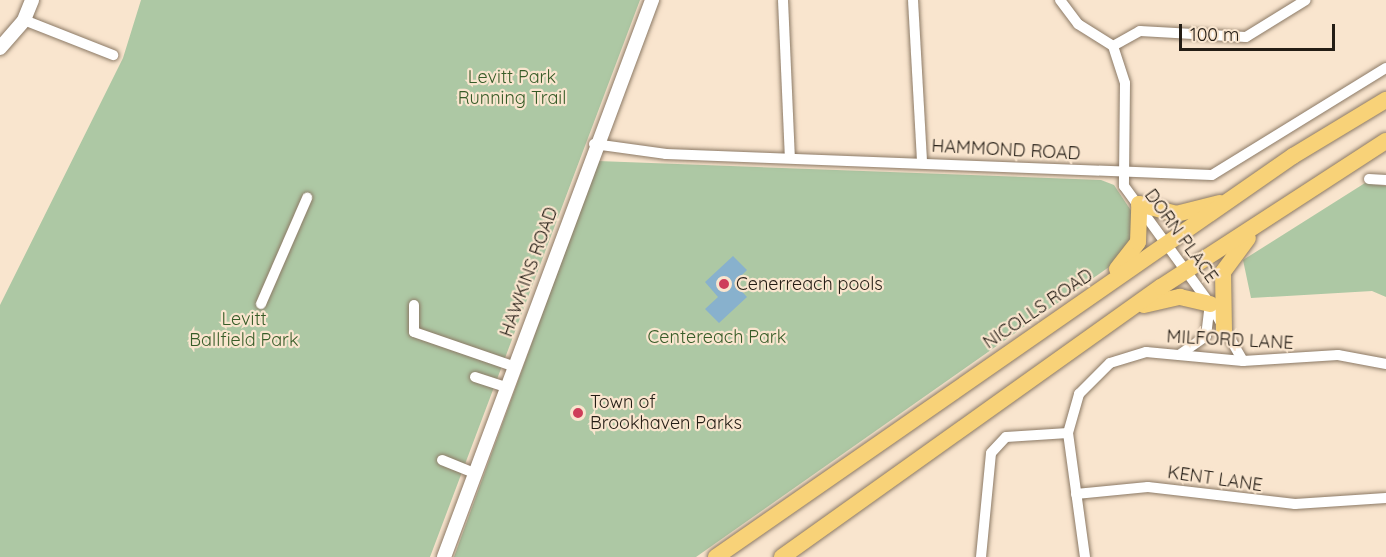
<!DOCTYPE html>
<style>
body{margin:0}
#map{position:relative;width:1386px;height:557px;overflow:hidden;background:#f9e5ce;font-family:Quicksand,sans-serif}
div>[style]{position:absolute}
.green>*{inset:0;background:#adc8a4}
.water>*{inset:0;background:#88b1cd}
.roads{filter:drop-shadow(0 0 2px #8b7965) drop-shadow(0 0 2px #8b7965)}
.minor>*{height:10px;margin:-5px;padding:0 5px;transform-origin:5px;border-radius:5px;background:#fff}
.tertiary>*{height:14px;margin:-7px;padding:0 7px;transform-origin:7px;border-radius:7px;background:#fff}
.trunk>*{height:16px;margin:-8px;padding:0 8px;transform-origin:8px;border-radius:8px;background:#f8d278}
.dots>*{width:16px;height:16px;translate:-50% -50%;box-sizing:border-box;border:3px solid #f9e5ce;border-radius:50%}
span{translate:-50% -50%;white-space:nowrap;text-align:center;line-height:1.15;-webkit-text-stroke:4.5px #f9e5ce;paint-order:stroke}
.park-label{font-size:18px;color:#375c28}
.street-label{font-size:18px;color:#241d15}
.poi-label{font-size:18px;color:#241d15}
.left{translate:0 -50%;text-align:left}
.scale{position:absolute;left:1179px;top:24px;width:156px;height:27px;box-sizing:border-box;border:3px solid #241d15;border-top:0;padding-left:8px;font-size:18px;line-height:21px;white-space:nowrap;color:#241d15;-webkit-text-stroke:4px #f9e5ce;paint-order:stroke}
</style>
<div id="map">
<div class="green">
<i style="clip-path:polygon(141px 0,640px 0,430px 557px,0 557px,0 305px,123px 58px)"></i>
<i style="clip-path:polygon(598px 161px,1101px 180px,1114px 185px,1134px 215px,1129px 253px,696px 557px,454px 557px)"></i>
<i style="clip-path:polygon(1365px 183px,1386px 186px,1386px 297px,1372px 291px,1251px 298px,1243px 260px)"></i>
</div>
<div class="water">
<i style="clip-path:polygon(733px 256px,747px 270px,734px 283px,747px 297px,719px 323px,705px 309px,718px 297px,705px 282px)"></i>
</div>
<div class="roads">
<div class="minor">
<i style="left:783px;top:0;width:158px;rotate:87.5deg"></i>
<i style="left:913px;top:0;width:163px;rotate:86.8deg"></i>
<i style="left:1060px;top:0;width:30px;rotate:53deg"></i>
<i style="left:1078px;top:24px;width:41px;rotate:32.2deg"></i>
<i style="left:1113px;top:46px;width:39px;rotate:72deg"></i>
<i style="left:1125px;top:83px;width:103px;rotate:90.6deg"></i>
<i style="left:1124px;top:186px;width:146px;rotate:53.9deg"></i>
<i style="left:1210px;top:304px;width:66px;rotate:59.9deg"></i>
<i style="left:24px;top:20px;width:96px;rotate:21.5deg"></i>
<i style="left:1113px;top:46px;width:31px;rotate:-29deg"></i>
<i style="left:1140px;top:31px;width:106px;rotate:3.2deg"></i>
<i style="left:1246px;top:37px;width:70px;rotate:-31.7deg"></i>
<i style="left:594px;top:144px;width:73px;rotate:7.9deg"></i>
<i style="left:666px;top:154px;width:546px;rotate:2.2deg"></i>
<i style="left:1212px;top:175px;width:204px;rotate:-31.6deg"></i>
<i style="left:1369px;top:179px;width:17px;rotate:3deg"></i>
<i style="left:261px;top:304px;width:116px;rotate:-66.5deg"></i>
<i style="left:414px;top:305px;width:27px;rotate:90deg"></i>
<i style="left:414px;top:332px;width:105px;rotate:19deg"></i>
<i style="left:1179px;top:355px;width:33px;rotate:-35deg"></i>
<i style="left:1206px;top:336px;width:31px;rotate:-83deg"></i>
<i style="left:475px;top:377px;width:33px;rotate:18deg"></i>
<i style="left:442px;top:460px;width:35px;rotate:22deg"></i>
<i style="left:1076px;top:494px;width:72px;rotate:-5.6deg"></i>
<i style="left:1148px;top:487px;width:148px;rotate:6.6deg"></i>
<i style="left:1295px;top:504px;width:91px;rotate:-3.8deg"></i>
<i style="left:981px;top:557px;width:104px;rotate:-84.5deg"></i>
<i style="left:991px;top:453px;width:22px;rotate:-47deg"></i>
<i style="left:1006px;top:437px;width:62px;rotate:-3.7deg"></i>
<i style="left:1085px;top:557px;width:125px;rotate:-97.8deg"></i>
<i style="left:1068px;top:433px;width:41px;rotate:-74.2deg"></i>
<i style="left:1079px;top:394px;width:44px;rotate:-45deg"></i>
<i style="left:1110px;top:363px;width:38px;rotate:-17deg"></i>
<i style="left:1146px;top:352px;width:97px;rotate:5.3deg"></i>
<i style="left:1243px;top:361px;width:95px;rotate:-3.6deg"></i>
<i style="left:1338px;top:355px;width:49px;rotate:10.6deg"></i>
</div>
<div class="tertiary">
<i style="left:0;top:48px;width:37px;rotate:-49deg"></i>
<i style="left:24px;top:20px;width:22px;rotate:-68deg"></i>
<i style="left:444px;top:557px;width:595px;rotate:-69.52deg"></i>
</div>
<div class="trunk">
<i style="left:1117px;top:269px;width:34px;rotate:-52deg"></i>
<i style="left:1138px;top:242px;width:38px;rotate:-88deg"></i>
<i style="left:1139px;top:204px;width:38px;rotate:15deg"></i>
<i style="left:1176px;top:214px;width:45px;rotate:-14deg"></i>
<i style="left:1144px;top:305px;width:37px;rotate:-13deg"></i>
<i style="left:1180px;top:297px;width:31px;rotate:13deg"></i>
<i style="left:1224px;top:330px;width:58px;rotate:-91deg"></i>
<i style="left:1223px;top:272px;width:42px;rotate:-53.7deg"></i>
<i style="left:716px;top:557px;width:703px;rotate:-34.8deg"></i>
<i style="left:1293px;top:156px;width:109px;rotate:-31.1deg"></i>
<i style="left:782px;top:557px;width:465px;rotate:-35.5deg"></i>
<i style="left:1161px;top:287px;width:268px;rotate:-33deg"></i>
</div>
</div>
<div class="dots">
<i style="left:724px;top:284px;background:#ce3e5a"></i>
<i style="left:578px;top:413px;background:#ce3e5a"></i>
</div>
<div class="park-label">
<span style="left:512px;top:88px">Levitt Park<br>Running Trail</span>
<span style="left:244px;top:330px">Levitt<br>Ballfield Park</span>
<span style="left:717px;top:337px">Centereach Park</span>
</div>
<div class="street-label">
<span style="left:1006px;top:150px;rotate:3deg">HAMMOND ROAD</span>
<span style="left:1181px;top:236px;rotate:54deg">DORN PLACE</span>
<span style="left:529px;top:272px;rotate:-70deg">HAWKINS ROAD</span>
<span style="left:1038px;top:309px;rotate:-34deg">NICOLLS ROAD</span>
<span style="left:1230px;top:340px;rotate:3deg">MILFORD LANE</span>
<span style="left:1215px;top:479px;rotate:8deg">KENT LANE</span>
</div>
<div class="poi-label">
<span class="left" style="left:736px;top:284px">Cenerreach pools</span>
<span class="left" style="left:590px;top:413px">Town of<br>Brookhaven Parks</span>
</div>
<div class="scale">100 m</div>
</div>
